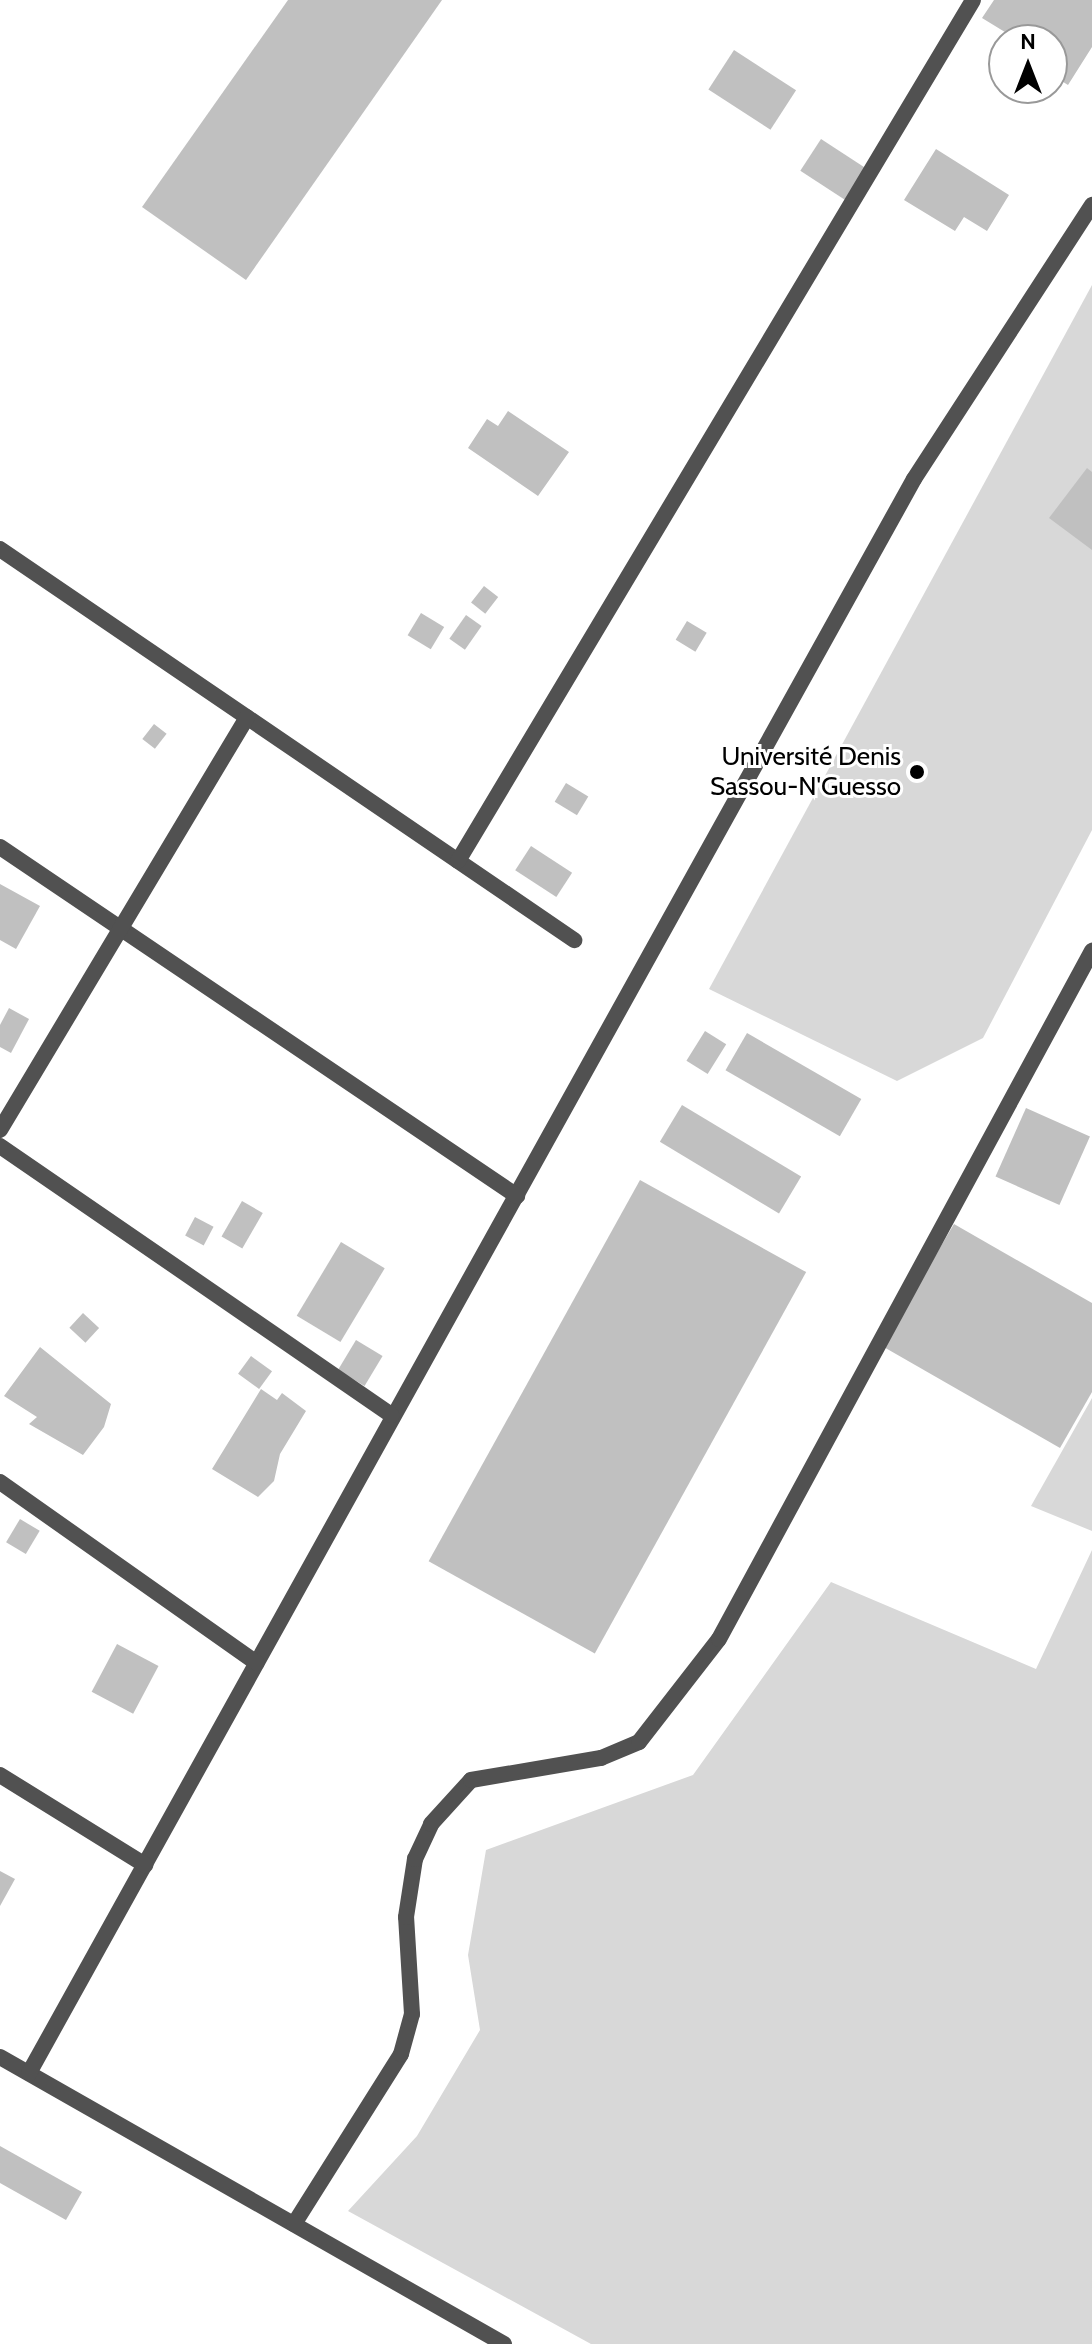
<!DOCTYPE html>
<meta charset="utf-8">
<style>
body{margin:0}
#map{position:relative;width:1092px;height:2344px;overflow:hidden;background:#fff;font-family:Cabin,sans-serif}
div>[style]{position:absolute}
.green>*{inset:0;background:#d8d8d8}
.building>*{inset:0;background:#c0c0c0;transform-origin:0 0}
.lane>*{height:16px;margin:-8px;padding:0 8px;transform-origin:8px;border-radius:8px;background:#515151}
.street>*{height:16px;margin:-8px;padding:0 8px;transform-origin:8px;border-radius:8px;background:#515151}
.dots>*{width:22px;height:22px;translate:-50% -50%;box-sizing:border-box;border:4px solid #fff;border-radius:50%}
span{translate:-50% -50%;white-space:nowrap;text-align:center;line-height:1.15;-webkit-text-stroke:6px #fff;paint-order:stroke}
.poi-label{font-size:26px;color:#000}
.right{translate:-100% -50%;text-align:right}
.north{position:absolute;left:988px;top:24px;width:80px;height:80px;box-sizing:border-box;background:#fff;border:2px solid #999;border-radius:50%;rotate:0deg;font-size:22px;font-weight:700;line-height:32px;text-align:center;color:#000}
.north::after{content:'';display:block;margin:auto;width:28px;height:36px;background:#000;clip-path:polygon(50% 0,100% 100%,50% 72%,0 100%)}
</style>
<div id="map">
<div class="green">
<i style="clip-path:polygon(1092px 285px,1092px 830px,983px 1038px,897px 1081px,709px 989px)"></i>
<i style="clip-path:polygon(1092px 1398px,1092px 1531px,1031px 1506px)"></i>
<i style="clip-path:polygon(1092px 1550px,1092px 2344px,591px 2344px,348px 2211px,417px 2136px,480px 2030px,468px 1955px,486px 1850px,693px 1775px,831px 1582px,1036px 1669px)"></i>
</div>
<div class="building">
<i style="clip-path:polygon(288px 0,442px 0,246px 280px,142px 207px)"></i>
<i style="clip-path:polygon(994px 0,1092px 0,1092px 47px,1068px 85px,1052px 75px,1052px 40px,1018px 40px,982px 18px)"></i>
<i style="left:734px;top:50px;width:74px;height:47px;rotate:33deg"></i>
<i style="left:821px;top:139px;width:59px;height:38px;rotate:33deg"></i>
<i style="clip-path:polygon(936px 149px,1009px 195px,987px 231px,964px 217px,955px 231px,904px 200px)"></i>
<i style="clip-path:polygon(508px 411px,569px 452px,538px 496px,468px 448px,487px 419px,498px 426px)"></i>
<i style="clip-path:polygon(1087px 468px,1092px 472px,1092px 550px,1049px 518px)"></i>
<i style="left:484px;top:586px;width:18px;height:21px;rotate:38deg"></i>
<i style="left:421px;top:613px;width:27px;height:26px;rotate:31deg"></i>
<i style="left:466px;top:615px;width:19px;height:29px;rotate:35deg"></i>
<i style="left:687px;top:621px;width:23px;height:22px;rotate:31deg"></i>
<i style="left:154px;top:724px;width:16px;height:19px;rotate:38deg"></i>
<i style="left:566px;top:783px;width:26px;height:22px;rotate:31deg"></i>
<i style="left:531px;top:846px;width:49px;height:29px;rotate:33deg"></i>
<i style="clip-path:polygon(0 884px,40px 906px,16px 949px,0 940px)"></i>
<i style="clip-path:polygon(9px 1008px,29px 1019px,11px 1053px,0 1047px,0 1025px)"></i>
<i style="left:705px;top:1031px;width:25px;height:35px;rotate:32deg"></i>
<i style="left:747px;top:1033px;width:132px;height:43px;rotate:30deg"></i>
<i style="left:682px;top:1105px;width:139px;height:43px;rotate:31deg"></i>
<i style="left:1026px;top:1108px;width:70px;height:75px;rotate:24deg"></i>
<i style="left:640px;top:1180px;width:190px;height:436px;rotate:29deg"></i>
<i style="left:242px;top:1201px;width:24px;height:41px;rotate:30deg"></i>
<i style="left:195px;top:1217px;width:21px;height:21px;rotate:28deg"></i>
<i style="clip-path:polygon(954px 1224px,1092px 1303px,1092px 1392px,1060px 1448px,882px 1346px)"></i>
<i style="left:341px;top:1242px;width:51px;height:86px;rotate:31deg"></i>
<i style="left:83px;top:1313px;width:22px;height:20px;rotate:43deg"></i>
<i style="left:356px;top:1340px;width:31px;height:35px;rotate:31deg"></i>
<i style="clip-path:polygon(40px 1347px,111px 1404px,104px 1427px,83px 1455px,29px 1424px,37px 1417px,4px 1396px)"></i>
<i style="left:251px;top:1356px;width:26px;height:22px;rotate:36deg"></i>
<i style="clip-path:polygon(261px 1389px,277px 1400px,282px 1393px,306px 1411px,280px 1454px,274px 1481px,258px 1497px,212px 1469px)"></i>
<i style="left:20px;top:1519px;width:23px;height:27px;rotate:31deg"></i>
<i style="left:117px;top:1644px;width:47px;height:54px;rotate:28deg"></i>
<i style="clip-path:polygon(0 1871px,15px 1879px,0 1906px)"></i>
<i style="clip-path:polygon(0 2146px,82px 2192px,66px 2220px,0 2183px)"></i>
</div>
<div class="lane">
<i style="left:0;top:2057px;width:580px;rotate:29.66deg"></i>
<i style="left:29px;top:2073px;width:1823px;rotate:-60.96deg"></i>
<i style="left:914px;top:479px;width:327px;rotate:-57deg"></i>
<i style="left:294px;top:2224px;width:201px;rotate:-57.8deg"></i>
<i style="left:401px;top:2054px;width:41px;rotate:-74.6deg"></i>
<i style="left:412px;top:2014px;width:97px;rotate:-93.5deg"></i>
<i style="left:406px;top:1917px;width:59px;rotate:-81.2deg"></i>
<i style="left:415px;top:1859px;width:38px;rotate:-65deg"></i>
<i style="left:431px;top:1824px;width:59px;rotate:-47.7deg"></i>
<i style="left:471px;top:1780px;width:132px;rotate:-9.6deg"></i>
<i style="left:601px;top:1758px;width:41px;rotate:-22.8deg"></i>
<i style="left:639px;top:1742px;width:130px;rotate:-52.2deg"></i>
<i style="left:719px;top:1639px;width:783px;rotate:-61.54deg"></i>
</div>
<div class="street">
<i style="left:0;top:549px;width:695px;rotate:34.26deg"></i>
<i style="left:0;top:847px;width:624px;rotate:34.02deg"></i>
<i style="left:458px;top:861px;width:1003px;rotate:-59.11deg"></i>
<i style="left:0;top:1130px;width:481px;rotate:-59.1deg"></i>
<i style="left:0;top:1146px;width:475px;rotate:34.5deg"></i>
<i style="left:0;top:1482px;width:314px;rotate:35.2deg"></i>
<i style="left:0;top:1775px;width:171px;rotate:31.8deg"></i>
</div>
<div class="dots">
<i style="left:917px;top:772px;background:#000"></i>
</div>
<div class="poi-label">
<span class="right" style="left:901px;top:772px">Université Denis<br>Sassou-N'Guesso</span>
</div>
<div class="north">N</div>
</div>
